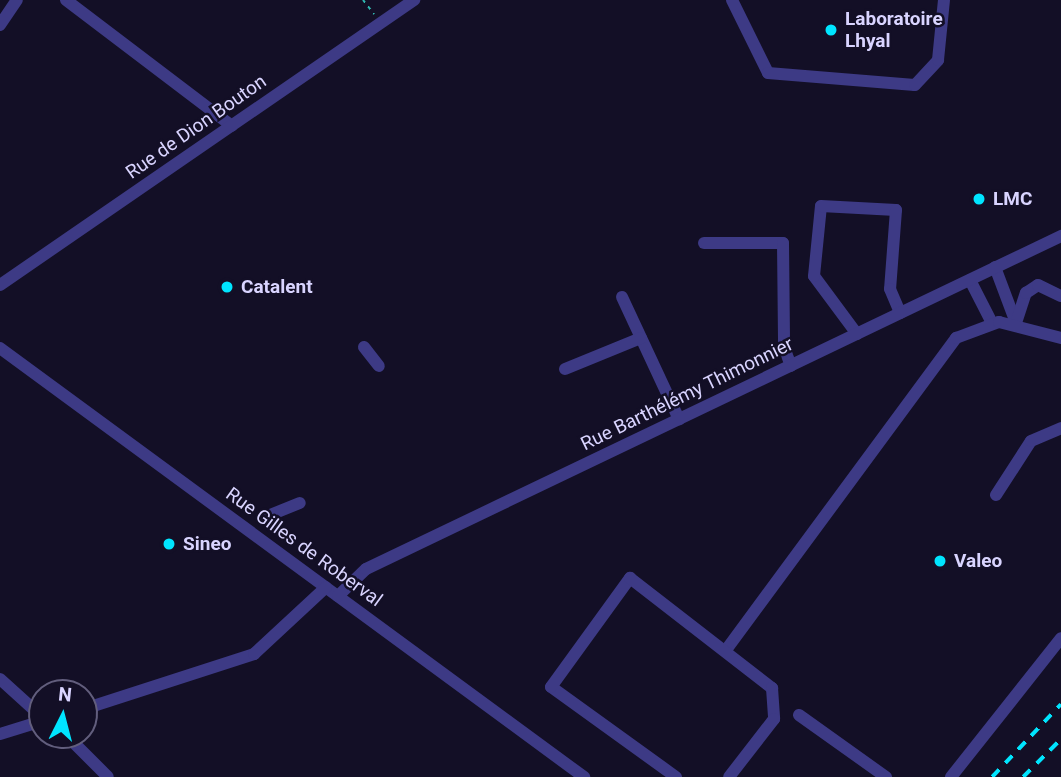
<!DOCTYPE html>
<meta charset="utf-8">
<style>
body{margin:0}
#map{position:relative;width:1061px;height:777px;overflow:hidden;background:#130f26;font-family:Roboto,sans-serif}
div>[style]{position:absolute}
.path>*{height:2px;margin-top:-1px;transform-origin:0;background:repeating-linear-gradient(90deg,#2fb8b0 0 3.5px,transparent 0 8.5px)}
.minor>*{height:12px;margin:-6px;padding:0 6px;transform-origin:6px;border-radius:6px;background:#3d3a85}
.rail>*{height:3.5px;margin-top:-1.75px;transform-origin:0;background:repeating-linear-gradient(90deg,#00e5ff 0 10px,transparent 0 19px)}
.dots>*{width:19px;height:19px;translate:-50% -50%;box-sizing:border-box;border:4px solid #130f26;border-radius:50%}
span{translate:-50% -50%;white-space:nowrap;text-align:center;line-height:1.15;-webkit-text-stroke:5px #130f26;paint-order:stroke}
.poi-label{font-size:19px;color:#d9d4ff;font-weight:700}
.left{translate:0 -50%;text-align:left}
.street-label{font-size:19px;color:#d9d4ff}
.north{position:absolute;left:28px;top:679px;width:70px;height:70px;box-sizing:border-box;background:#130f26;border:2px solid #625e7d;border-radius:50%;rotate:6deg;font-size:19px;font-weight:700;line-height:28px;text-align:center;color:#d9d4ff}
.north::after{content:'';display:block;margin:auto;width:24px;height:32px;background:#00e5ff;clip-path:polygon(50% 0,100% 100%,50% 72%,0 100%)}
</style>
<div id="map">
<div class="path">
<i style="left:363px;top:0;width:18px;rotate:52deg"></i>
</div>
<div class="minor">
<i style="left:66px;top:0;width:208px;rotate:37.2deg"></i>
<i style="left:732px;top:0;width:81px;rotate:63.7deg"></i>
<i style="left:768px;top:73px;width:147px;rotate:4.7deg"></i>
<i style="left:915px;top:85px;width:34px;rotate:-47deg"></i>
<i style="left:938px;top:60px;width:60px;rotate:-84.3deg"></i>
<i style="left:0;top:25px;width:30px;rotate:-56deg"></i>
<i style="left:704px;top:243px;width:79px"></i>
<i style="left:783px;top:243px;width:104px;rotate:89.4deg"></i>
<i style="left:784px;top:347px;width:20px;rotate:70deg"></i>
<i style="left:995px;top:267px;width:60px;rotate:69.4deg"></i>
<i style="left:970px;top:280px;width:48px;rotate:62.9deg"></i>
<i style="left:0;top:285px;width:503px;rotate:-34.54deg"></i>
<i style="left:622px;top:297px;width:135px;rotate:65deg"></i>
<i style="left:1016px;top:323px;width:32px;rotate:-72deg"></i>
<i style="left:1026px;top:293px;width:14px;rotate:-34deg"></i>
<i style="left:1038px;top:285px;width:25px;rotate:26deg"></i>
<i style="left:857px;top:334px;width:72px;rotate:-126.6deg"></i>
<i style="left:814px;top:276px;width:70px;rotate:-84.3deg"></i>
<i style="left:821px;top:206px;width:75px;rotate:3.1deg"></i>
<i style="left:896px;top:210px;width:79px;rotate:94.3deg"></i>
<i style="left:890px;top:289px;width:26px;rotate:67deg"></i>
<i style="left:364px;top:347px;width:24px;rotate:52deg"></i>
<i style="left:0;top:348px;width:725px;rotate:36.3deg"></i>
<i style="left:565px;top:369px;width:82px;rotate:-22.2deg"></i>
<i style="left:996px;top:495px;width:64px;rotate:-57.1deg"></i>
<i style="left:1031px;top:441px;width:33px;rotate:-23deg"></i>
<i style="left:270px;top:515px;width:32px;rotate:-22deg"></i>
<i style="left:338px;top:596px;width:39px;rotate:-44deg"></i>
<i style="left:366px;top:569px;width:771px;rotate:-25.6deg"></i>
<i style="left:726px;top:650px;width:388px;rotate:-53.6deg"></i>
<i style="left:956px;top:338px;width:46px;rotate:-20.4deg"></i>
<i style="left:999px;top:322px;width:64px;rotate:14.5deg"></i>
<i style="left:0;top:679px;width:57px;rotate:42.1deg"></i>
<i style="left:84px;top:709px;width:179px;rotate:-17.9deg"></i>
<i style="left:254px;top:654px;width:98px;rotate:-42.9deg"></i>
<i style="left:799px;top:715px;width:107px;rotate:35.5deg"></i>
<i style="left:0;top:734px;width:44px;rotate:-17.2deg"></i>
<i style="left:66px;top:735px;width:59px;rotate:45deg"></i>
<i style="left:676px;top:777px;width:154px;rotate:-144.2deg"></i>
<i style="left:551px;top:687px;width:135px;rotate:-54.1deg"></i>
<i style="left:630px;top:578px;width:180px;rotate:37.8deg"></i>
<i style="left:772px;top:688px;width:31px;rotate:86deg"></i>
<i style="left:774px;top:719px;width:73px;rotate:127.8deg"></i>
<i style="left:951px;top:777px;width:177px;rotate:-51.6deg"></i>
</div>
<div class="rail">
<i style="left:992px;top:777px;width:100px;rotate:-46.6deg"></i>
<i style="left:1023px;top:777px;width:54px;rotate:-45deg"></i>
</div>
<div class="dots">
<i style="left:831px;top:30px;background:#00e5ff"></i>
<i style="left:979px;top:199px;background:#00e5ff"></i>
<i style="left:227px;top:287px;background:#00e5ff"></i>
<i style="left:169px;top:544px;background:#00e5ff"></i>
<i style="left:940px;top:561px;background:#00e5ff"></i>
</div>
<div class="poi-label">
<span class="left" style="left:845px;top:30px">Laboratoire<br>Lhyal</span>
<span class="left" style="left:993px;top:199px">LMC</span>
<span class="left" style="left:241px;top:287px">Catalent</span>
<span class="left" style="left:183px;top:544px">Sineo</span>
<span class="left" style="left:954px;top:561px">Valeo</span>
</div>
<div class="street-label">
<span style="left:196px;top:127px;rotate:-35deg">Rue de Dion Bouton</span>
<span style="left:687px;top:394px;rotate:-26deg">Rue Barthélémy Thimonnier</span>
<span style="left:304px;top:547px;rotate:36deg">Rue Gilles de Roberval</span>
</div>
<div class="north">N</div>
</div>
